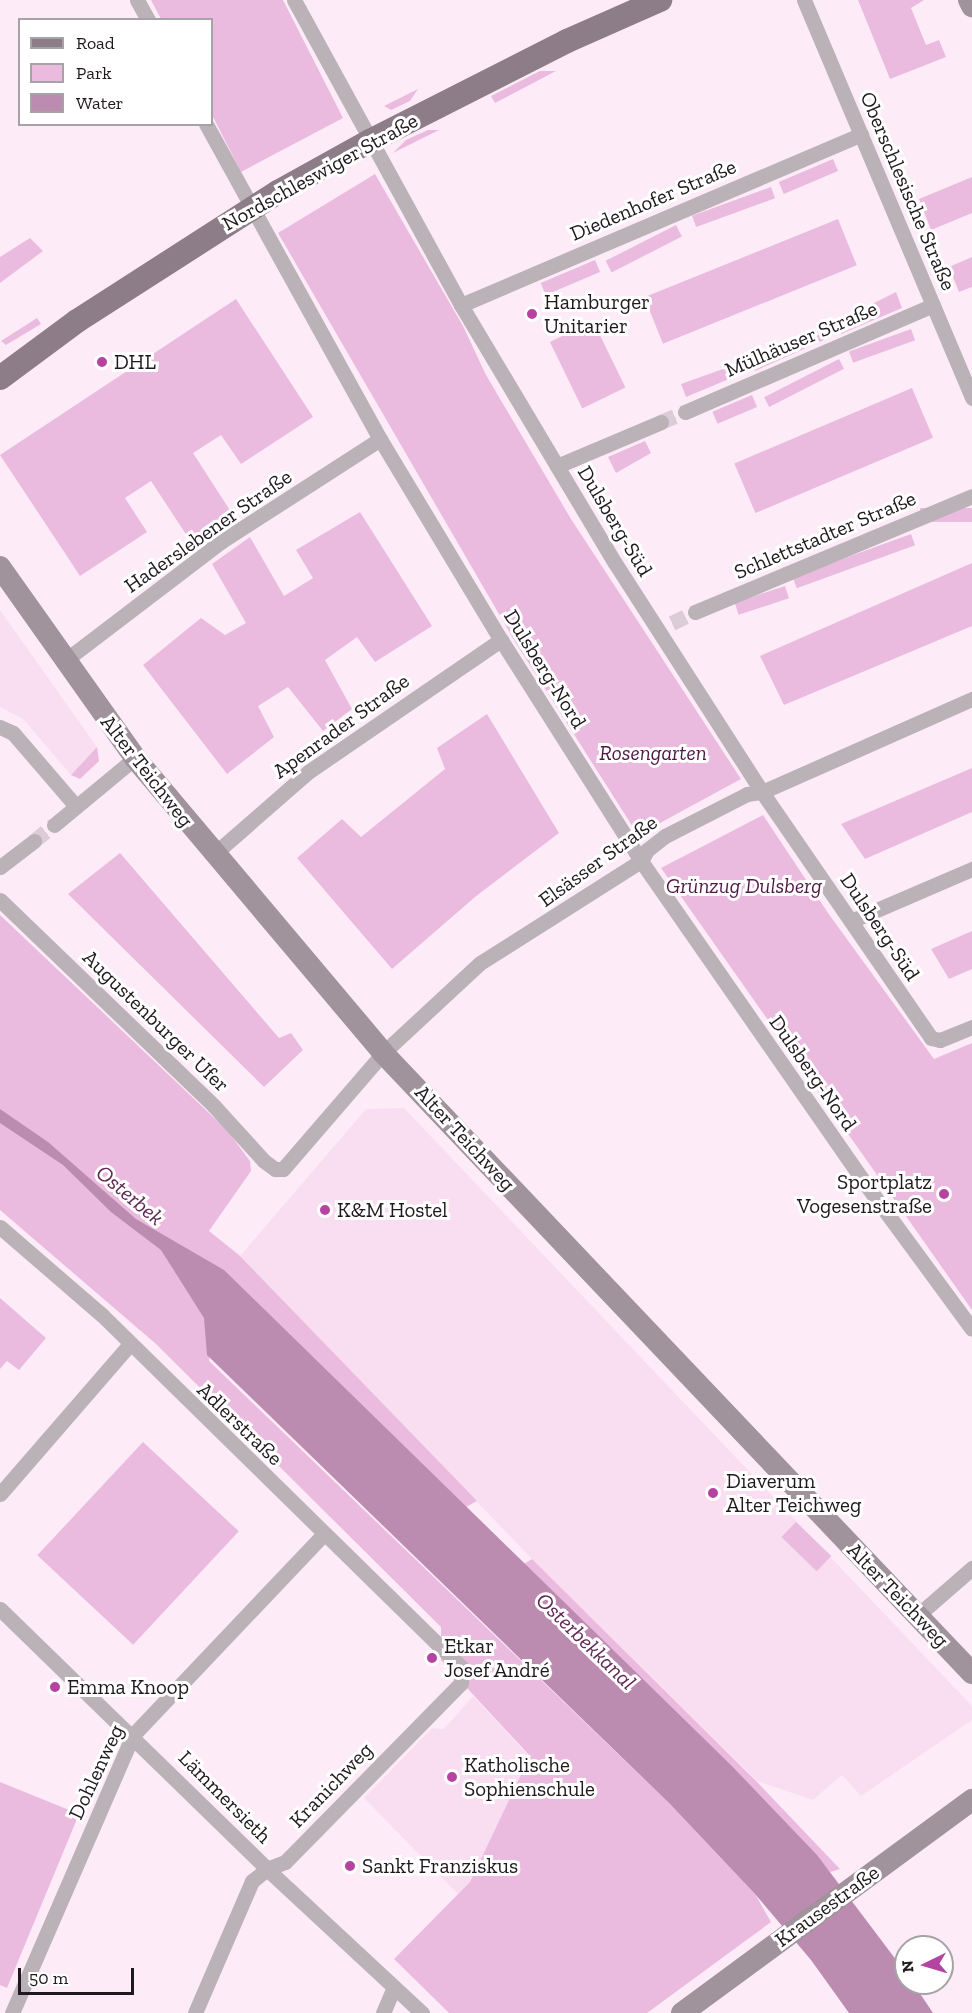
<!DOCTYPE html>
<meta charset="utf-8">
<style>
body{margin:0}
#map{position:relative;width:972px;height:2013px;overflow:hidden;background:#fdecf8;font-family:"Zilla Slab",serif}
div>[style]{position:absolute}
.built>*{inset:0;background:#f9def2}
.green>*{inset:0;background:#eabbde;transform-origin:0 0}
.water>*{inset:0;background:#bc8cb0}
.street-tunnel>*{height:15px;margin-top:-7.5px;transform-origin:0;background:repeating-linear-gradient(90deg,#dcccd7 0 15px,transparent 0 23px)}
.street>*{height:15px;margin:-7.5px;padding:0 7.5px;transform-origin:7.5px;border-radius:7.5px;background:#bbb2b8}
.secondary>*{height:22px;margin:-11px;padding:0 11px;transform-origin:11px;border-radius:11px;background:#a0939c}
.primary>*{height:24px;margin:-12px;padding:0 12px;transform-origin:12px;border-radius:12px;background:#8d7d88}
.dots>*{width:16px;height:16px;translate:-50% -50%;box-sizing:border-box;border:3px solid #fff;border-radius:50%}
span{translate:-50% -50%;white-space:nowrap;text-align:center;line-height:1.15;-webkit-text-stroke:6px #fff;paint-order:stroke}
.street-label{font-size:21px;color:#1f181d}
.poi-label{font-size:21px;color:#1f181d}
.left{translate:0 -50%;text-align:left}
.right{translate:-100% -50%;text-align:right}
.park-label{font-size:21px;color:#501746;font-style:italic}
.water-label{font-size:22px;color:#602654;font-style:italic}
.legend{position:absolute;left:18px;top:18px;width:195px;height:108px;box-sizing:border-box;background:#fff;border:2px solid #a5a3a5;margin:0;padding:8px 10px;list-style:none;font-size:18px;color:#1f181d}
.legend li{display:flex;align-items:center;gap:12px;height:30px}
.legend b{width:30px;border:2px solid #a5a3a5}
.north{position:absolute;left:894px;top:1935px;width:60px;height:60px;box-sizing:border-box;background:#fff;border:2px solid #a5a3a5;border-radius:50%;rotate:265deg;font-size:16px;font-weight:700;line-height:24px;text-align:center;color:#1f181d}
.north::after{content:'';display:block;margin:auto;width:21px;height:27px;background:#b4449f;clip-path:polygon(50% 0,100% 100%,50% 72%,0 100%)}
.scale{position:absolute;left:18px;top:1968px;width:116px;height:27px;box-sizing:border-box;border:3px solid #1f181d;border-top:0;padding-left:8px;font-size:18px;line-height:21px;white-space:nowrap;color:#1f181d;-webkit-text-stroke:4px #fff;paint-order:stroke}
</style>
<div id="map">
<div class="built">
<i style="clip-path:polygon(0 610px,97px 747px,71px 775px,23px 719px,0 707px)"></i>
<i style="clip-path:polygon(404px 1108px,972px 1706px,972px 1720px,861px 1796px,842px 1775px,813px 1800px,757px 1781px,532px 1559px,240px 1256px,366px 1109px)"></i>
<i style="clip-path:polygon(473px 1696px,530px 1757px,470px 1882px,458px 1894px,364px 1798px,432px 1728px,444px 1729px)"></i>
</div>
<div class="green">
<i style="clip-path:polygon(151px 0,283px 0,343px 118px,241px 172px,212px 115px,212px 20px,161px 19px)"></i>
<i style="clip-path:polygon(858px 0,924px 0,911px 8px,926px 45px,939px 40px,946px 57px,890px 79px)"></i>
<i style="clip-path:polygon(540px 71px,556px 71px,495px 103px,491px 96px)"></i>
<i style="clip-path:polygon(418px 89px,410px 101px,391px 110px,384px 106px)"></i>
<i style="clip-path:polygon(428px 130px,439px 130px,393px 153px,406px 140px)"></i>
<i style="left:833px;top:159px;width:13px;height:59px;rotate:67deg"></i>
<i style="clip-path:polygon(375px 174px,463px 326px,486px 375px,571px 519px,741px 779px,638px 835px,514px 640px,278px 233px)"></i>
<i style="clip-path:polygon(972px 177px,972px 213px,931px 230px,919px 199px)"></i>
<i style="left:771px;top:187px;width:12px;height:84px;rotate:70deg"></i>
<i style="left:838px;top:219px;width:50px;height:209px;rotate:68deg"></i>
<i style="left:676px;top:225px;width:13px;height:79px;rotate:63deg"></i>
<i style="clip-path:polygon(30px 238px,43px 251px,0 283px,0 257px)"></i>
<i style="clip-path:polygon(972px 257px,972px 287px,959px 292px,949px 267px)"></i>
<i style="left:595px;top:260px;width:13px;height:59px;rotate:67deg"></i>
<i style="clip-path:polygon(896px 292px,902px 308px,841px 334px,836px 322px)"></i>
<i style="clip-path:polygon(236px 299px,313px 417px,241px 464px,221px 435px,193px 453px,233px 515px,191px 542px,151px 481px,125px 498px,147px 532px,80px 576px,0 455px)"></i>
<i style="clip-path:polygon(37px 318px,41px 324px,6px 345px,1px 341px)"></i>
<i style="left:593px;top:321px;width:74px;height:48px;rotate:64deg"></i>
<i style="left:911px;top:329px;width:12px;height:66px;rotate:70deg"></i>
<i style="clip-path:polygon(819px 330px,824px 340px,755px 371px,750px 359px)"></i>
<i style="left:839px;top:359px;width:11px;height:84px;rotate:63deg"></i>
<i style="clip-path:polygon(737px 364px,741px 374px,686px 397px,681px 384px)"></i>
<i style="left:912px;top:388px;width:54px;height:193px;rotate:67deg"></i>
<i style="left:752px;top:395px;width:13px;height:43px;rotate:67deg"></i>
<i style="clip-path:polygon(645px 441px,651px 453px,616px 473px,608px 457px)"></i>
<i style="left:972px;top:508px;width:14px;height:52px;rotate:90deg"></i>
<i style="clip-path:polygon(360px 512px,432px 626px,375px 662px,357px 637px,325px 660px,352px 709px,323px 731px,288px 687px,258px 706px,274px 737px,227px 774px,143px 665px,201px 618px,225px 635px,246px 623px,212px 564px,250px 537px,284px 596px,313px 578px,296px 550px)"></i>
<i style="left:911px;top:534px;width:12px;height:126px;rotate:70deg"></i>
<i style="clip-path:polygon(972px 563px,972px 626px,784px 705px,760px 656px)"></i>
<i style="left:785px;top:586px;width:13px;height:53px;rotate:72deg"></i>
<i style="clip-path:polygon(487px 714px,559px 833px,475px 897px,392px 969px,297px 858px,342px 819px,361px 837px,445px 769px,437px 748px)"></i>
<i style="clip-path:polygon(97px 747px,99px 761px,80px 779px,71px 775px)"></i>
<i style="clip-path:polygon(972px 768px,972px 812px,865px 859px,841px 824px)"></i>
<i style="clip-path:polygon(763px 815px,828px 913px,934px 1059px,972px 1043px,972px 1310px,661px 868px)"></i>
<i style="clip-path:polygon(120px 853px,279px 1038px,291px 1033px,303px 1050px,264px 1087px,68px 894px)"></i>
<i style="clip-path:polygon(0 915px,227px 1130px,250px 1161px,251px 1171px,209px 1231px,239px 1255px,477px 1501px,466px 1507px,224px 1271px,209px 1361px,670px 1804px,755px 1894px,771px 1922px,647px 2013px,449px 2013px,394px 1959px,470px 1882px,530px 1756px,441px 1660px,441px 1627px,156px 1344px,0 1210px)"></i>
<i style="clip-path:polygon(972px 931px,972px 969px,949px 979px,931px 949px)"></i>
<i style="clip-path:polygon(0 1298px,46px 1338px,19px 1370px,7px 1361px,0 1369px)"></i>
<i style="left:143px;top:1442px;width:131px;height:155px;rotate:43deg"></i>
<i style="left:796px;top:1522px;width:49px;height:21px;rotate:44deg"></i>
<i style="clip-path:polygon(532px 1559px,758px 1783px,840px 1869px,830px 1872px,731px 1765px,524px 1564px)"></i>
<i style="clip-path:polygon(0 1782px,79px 1814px,7px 1988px,0 1985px)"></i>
</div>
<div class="water">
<i style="clip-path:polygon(0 1109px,48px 1142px,136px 1219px,224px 1270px,731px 1765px,817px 1855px,906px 1973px,906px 1983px,913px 1983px,933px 2013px,849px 2013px,811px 1960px,755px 1894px,670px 1804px,207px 1355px,204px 1318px,161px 1250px,111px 1212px,63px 1165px,0 1123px)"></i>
</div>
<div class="street-tunnel">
<i style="left:661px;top:422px;width:26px;rotate:-23deg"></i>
<i style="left:672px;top:623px;width:25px;rotate:-26deg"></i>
<i style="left:34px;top:841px;width:26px;rotate:-39deg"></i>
</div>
<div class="street">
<i style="left:137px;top:0;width:23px;rotate:61deg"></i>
<i style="left:294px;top:0;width:348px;rotate:61.3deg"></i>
<i style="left:461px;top:305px;width:300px;rotate:59.2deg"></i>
<i style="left:615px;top:563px;width:272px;rotate:57.3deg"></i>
<i style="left:762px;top:792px;width:298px;rotate:55.5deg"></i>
<i style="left:931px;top:1038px;width:9px;rotate:13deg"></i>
<i style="left:940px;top:1040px;width:35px;rotate:-22deg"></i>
<i style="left:804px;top:0;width:432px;rotate:67.1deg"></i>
<i style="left:206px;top:124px;width:360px;rotate:61.1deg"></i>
<i style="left:380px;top:439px;width:235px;rotate:59deg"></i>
<i style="left:501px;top:640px;width:262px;rotate:57.6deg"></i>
<i style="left:641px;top:861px;width:386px;rotate:55.2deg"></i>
<i style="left:861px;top:1178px;width:187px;rotate:53.7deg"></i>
<i style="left:461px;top:305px;width:435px;rotate:-23.1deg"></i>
<i style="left:685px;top:412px;width:270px;rotate:-23.3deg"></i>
<i style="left:557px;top:466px;width:113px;rotate:-22.9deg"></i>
<i style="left:695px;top:612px;width:300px;rotate:-22.7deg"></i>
<i style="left:63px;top:662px;width:200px;rotate:-37.3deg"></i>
<i style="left:222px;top:541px;width:188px;rotate:-32.8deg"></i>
<i style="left:0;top:727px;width:14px;rotate:25deg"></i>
<i style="left:13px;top:733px;width:95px;rotate:49.3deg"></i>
<i style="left:54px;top:825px;width:105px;rotate:-39.6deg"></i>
<i style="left:213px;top:855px;width:126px;rotate:-41.1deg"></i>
<i style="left:308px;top:772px;width:234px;rotate:-34.4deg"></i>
<i style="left:0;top:867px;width:43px;rotate:-37.4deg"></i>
<i style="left:0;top:900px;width:297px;rotate:43.9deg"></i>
<i style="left:214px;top:1106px;width:74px;rotate:47.7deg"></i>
<i style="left:264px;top:1161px;width:14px;rotate:36deg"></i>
<i style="left:275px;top:1169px;width:8px"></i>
<i style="left:283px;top:1169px;width:153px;rotate:-49.2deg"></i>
<i style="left:383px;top:1053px;width:132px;rotate:-42.9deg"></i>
<i style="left:480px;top:963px;width:191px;rotate:-32.4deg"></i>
<i style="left:641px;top:861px;width:13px;rotate:-61deg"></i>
<i style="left:647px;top:850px;width:23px;rotate:-38deg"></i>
<i style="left:665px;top:836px;width:92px;rotate:-27.1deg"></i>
<i style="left:747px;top:794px;width:15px;rotate:-8deg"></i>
<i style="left:762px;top:792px;width:230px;rotate:-23.9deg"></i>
<i style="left:851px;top:921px;width:132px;rotate:-23.3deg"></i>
<i style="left:0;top:1227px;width:135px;rotate:40.8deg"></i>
<i style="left:102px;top:1315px;width:503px;rotate:44.44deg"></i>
<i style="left:461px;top:1667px;width:16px;rotate:90deg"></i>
<i style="left:461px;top:1683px;width:251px;rotate:134.5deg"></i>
<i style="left:285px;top:1862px;width:19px;rotate:159deg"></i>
<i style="left:267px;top:1869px;width:19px;rotate:141deg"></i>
<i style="left:252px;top:1881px;width:144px;rotate:113.4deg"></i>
<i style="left:0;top:1494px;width:197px;rotate:-49.1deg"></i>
<i style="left:0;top:1609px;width:373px;rotate:44.2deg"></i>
<i style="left:267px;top:1869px;width:212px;rotate:42.9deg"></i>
<i style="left:918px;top:1615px;width:72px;rotate:-41deg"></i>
<i style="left:12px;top:2013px;width:303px;rotate:-66.5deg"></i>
<i style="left:133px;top:1735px;width:277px;rotate:-46.5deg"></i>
<i style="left:383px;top:2013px;width:28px;rotate:-67deg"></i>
</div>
<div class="secondary">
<i style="left:969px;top:0;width:7px;rotate:63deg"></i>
<i style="left:0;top:567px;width:234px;rotate:54.7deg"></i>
<i style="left:135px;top:758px;width:385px;rotate:49.9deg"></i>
<i style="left:383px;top:1053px;width:855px;rotate:46.47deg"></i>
<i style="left:682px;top:2013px;width:360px;rotate:-36.3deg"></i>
</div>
<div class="primary">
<i style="left:0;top:378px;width:96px;rotate:-36.5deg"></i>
<i style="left:77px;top:321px;width:239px;rotate:-32.7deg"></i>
<i style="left:278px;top:192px;width:105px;rotate:-29deg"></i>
<i style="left:370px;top:141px;width:221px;rotate:-26.9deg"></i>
<i style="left:567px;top:41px;width:102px;rotate:-23.8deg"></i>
</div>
<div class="dots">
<i style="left:532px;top:314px;background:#b4449f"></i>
<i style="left:102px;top:362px;background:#b4449f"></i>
<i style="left:944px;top:1194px;background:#b4449f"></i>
<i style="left:325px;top:1210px;background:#b4449f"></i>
<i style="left:713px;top:1493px;background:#b4449f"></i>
<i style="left:432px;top:1658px;background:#b4449f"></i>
<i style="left:55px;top:1687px;background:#b4449f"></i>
<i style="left:452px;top:1777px;background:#b4449f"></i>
<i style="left:350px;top:1866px;background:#b4449f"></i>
</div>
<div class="street-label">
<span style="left:320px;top:172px;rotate:-29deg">Nordschleswiger Straße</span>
<span style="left:908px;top:191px;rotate:67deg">Oberschlesische Straße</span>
<span style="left:653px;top:200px;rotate:-23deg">Diedenhofer Straße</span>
<span style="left:801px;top:339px;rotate:-23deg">Mülhäuser Straße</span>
<span style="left:615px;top:521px;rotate:59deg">Dulsberg-Süd</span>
<span style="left:208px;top:531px;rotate:-35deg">Haderslebener Straße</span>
<span style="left:825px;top:535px;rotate:-23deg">Schlettstadter Straße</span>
<span style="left:545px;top:669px;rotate:58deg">Dulsberg-Nord</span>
<span style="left:341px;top:726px;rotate:-36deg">Apenrader Straße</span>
<span style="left:147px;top:771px;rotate:52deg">Alter Teichweg</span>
<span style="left:598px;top:861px;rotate:-36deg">Elsässer Straße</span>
<span style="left:880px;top:927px;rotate:56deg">Dulsberg-Süd</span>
<span style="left:156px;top:1021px;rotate:44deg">Augustenburger Ufer</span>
<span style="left:813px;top:1073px;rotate:55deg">Dulsberg-Nord</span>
<span style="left:465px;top:1138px;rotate:47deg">Alter Teichweg</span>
<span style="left:240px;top:1424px;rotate:44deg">Adlerstraße</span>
<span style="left:898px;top:1595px;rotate:46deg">Alter Teichweg</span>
<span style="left:96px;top:1772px;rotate:-65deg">Dohlenweg</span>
<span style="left:331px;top:1785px;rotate:-46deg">Kranichweg</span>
<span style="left:225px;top:1797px;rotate:45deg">Lämmersieth</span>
<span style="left:827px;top:1906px;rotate:-36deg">Krausestraße</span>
</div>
<div class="poi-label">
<span class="left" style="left:544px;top:314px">Hamburger<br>Unitarier</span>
<span class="left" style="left:114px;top:362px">DHL</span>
<span class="right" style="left:932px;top:1194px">Sportplatz<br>Vogesenstraße</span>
<span class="left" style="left:337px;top:1210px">K&amp;M Hostel</span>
<span class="left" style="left:726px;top:1493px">Diaverum<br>Alter Teichweg</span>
<span class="left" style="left:444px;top:1658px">Etkar<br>Josef André</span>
<span class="left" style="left:67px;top:1687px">Emma Knoop</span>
<span class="left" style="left:464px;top:1777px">Katholische<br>Sophienschule</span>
<span class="left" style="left:362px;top:1866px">Sankt Franziskus</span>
</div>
<div class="park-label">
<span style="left:653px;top:753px">Rosengarten</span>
<span style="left:744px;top:886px">Grünzug Dulsberg</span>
</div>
<div class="water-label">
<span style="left:130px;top:1195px;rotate:40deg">Osterbek</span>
<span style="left:586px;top:1641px;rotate:44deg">Osterbekkanal</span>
</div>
<ul class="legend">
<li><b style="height:8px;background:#8d7d88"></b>Road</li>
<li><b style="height:16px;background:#eabbde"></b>Park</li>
<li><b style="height:16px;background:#bc8cb0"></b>Water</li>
</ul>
<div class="north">N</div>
<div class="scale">50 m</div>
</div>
